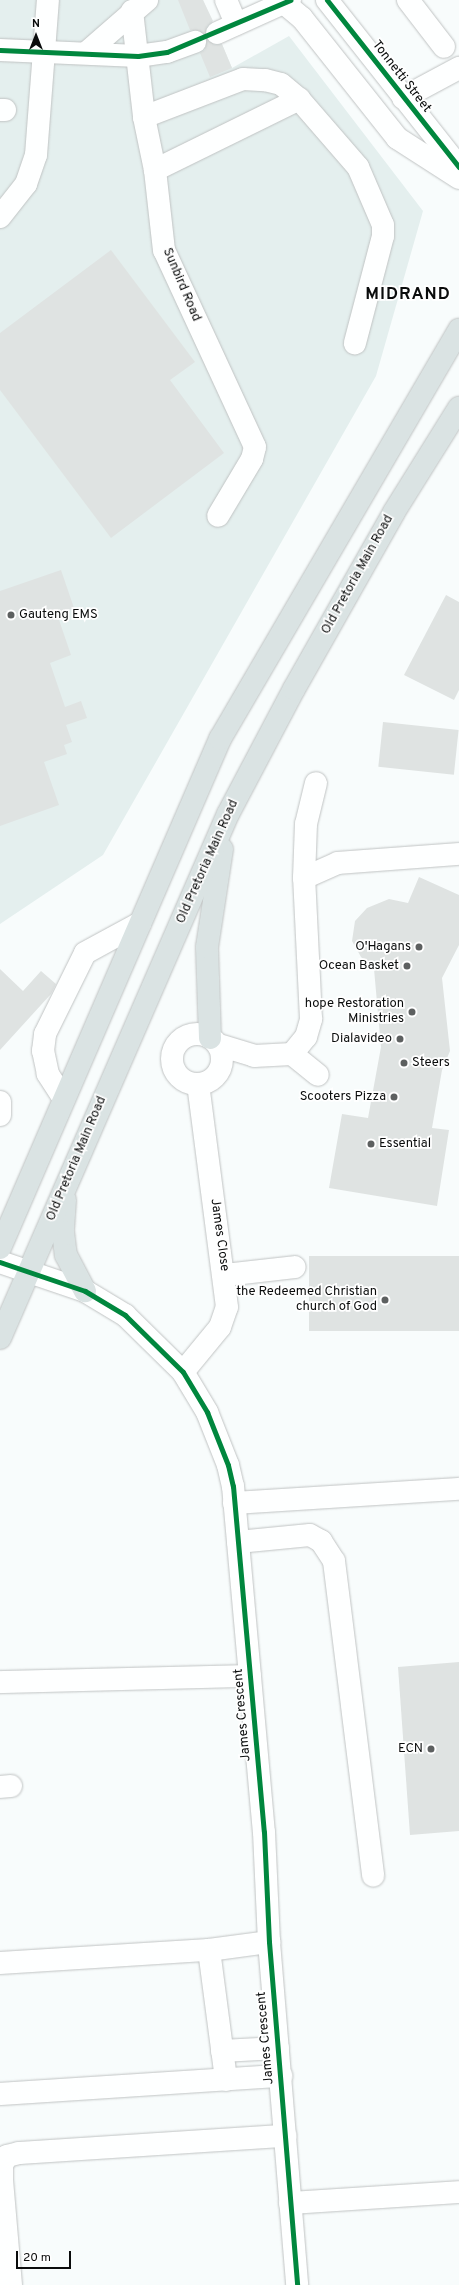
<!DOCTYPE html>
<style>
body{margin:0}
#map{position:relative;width:459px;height:2285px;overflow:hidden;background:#f8fcfc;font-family:Overpass,sans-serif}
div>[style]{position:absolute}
.built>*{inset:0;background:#e4efee}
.building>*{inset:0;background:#dfe3e2;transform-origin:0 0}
.roads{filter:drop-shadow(0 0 1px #c0c3c3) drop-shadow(0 0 1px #c0c3c3)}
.minor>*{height:22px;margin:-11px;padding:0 11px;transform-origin:11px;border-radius:11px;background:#feffff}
.minor>.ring{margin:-11px;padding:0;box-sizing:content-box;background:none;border:22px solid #feffff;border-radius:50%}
.major>*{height:22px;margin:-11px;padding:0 11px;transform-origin:11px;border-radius:11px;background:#dae3e3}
.cycleway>*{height:5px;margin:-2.5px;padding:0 2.5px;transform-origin:2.5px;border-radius:2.5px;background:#00873e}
.dots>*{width:11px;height:11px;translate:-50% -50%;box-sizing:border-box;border:2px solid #fff;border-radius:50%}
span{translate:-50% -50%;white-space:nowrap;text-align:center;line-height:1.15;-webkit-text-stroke:3.5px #fff;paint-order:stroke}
.street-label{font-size:13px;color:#0a0c0c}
.poi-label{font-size:13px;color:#0a0c0c}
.left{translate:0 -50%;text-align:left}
.right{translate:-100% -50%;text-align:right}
.district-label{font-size:17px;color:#0a0c0c;font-weight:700;letter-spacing:1px}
.north{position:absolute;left:16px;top:16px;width:40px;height:40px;-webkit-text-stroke:3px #fff;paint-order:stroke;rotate:0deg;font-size:11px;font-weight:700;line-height:16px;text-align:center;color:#0a0c0c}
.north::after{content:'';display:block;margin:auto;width:14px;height:18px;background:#0a0c0c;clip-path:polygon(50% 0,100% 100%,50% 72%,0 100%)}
.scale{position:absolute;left:16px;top:2251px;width:55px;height:18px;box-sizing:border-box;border:2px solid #0a0c0c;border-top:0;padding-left:5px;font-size:12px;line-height:14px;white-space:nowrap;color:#0a0c0c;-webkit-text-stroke:3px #fff;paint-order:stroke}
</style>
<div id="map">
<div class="built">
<i style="clip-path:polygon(0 0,203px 0,232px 68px,289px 36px,423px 211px,376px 376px,103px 855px,0 924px)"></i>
</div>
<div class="building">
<i style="clip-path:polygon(178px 0,203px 0,213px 21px,207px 26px,205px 35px,198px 30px,190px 30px)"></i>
<i style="clip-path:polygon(207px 40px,215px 45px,222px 44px,232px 68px,210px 77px,200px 53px,205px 50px)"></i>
<i style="clip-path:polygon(111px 250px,195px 362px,170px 380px,224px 453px,111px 538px,0 390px,0 333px)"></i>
<i style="clip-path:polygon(61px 570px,74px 608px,57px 614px,71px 655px,50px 663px,65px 707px,81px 701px,87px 718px,66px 725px,72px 742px,64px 745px,67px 754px,44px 762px,59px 805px,0 826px,0 591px)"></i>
<i style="clip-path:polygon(446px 595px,459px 602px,459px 690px,454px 700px,404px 675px)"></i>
<i style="left:383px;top:722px;width:76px;height:45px;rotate:6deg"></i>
<i style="clip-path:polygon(419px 877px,459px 895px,459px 945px,442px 978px,450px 1051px,442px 1070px,432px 1128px,449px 1130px,437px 1206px,329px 1188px,342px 1114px,368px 1118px,381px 1047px,374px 969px,361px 957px,352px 941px,355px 921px,367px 908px,389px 899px,408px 903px)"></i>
<i style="clip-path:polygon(0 969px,23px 991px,41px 971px,56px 984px,51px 994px,0 1050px)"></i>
<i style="left:459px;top:1256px;width:75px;height:150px;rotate:90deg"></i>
<i style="clip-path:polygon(459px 1662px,459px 1831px,410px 1835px,398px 1667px)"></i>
</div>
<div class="roads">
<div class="minor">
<i style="left:226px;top:0;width:26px;rotate:67deg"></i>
<i style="left:327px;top:0;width:213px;rotate:51.7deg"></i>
<i style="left:408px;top:0;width:59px;rotate:52.5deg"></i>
<i style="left:284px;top:3px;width:23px;rotate:40deg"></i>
<i style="left:302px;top:18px;width:153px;rotate:51.6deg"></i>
<i style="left:397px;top:138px;width:74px;rotate:32.8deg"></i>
<i style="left:132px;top:11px;width:107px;rotate:83.5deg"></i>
<i style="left:144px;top:117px;width:54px;rotate:78.3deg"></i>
<i style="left:155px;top:170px;width:81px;rotate:83.6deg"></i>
<i style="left:164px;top:250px;width:217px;rotate:65.2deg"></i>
<i style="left:255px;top:447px;width:12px;rotate:104deg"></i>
<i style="left:252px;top:459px;width:66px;rotate:120.8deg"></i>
<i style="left:217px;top:33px;width:80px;rotate:-24.3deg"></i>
<i style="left:0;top:50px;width:138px;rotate:2.5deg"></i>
<i style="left:138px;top:56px;width:29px;rotate:-8deg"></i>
<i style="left:167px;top:52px;width:30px;rotate:-20deg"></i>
<i style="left:86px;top:53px;width:81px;rotate:-41deg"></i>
<i style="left:403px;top:98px;width:64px;rotate:-28.2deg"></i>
<i style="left:0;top:110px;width:5px"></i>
<i style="left:144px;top:117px;width:106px;rotate:-21deg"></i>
<i style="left:243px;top:79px;width:22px;rotate:3deg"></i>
<i style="left:265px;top:80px;width:16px;rotate:14deg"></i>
<i style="left:281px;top:84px;width:23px;rotate:40deg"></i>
<i style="left:299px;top:99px;width:90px;rotate:49.1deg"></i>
<i style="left:358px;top:167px;width:63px;rotate:66.7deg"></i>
<i style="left:383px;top:225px;width:11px;rotate:90deg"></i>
<i style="left:383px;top:236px;width:111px;rotate:104.7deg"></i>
<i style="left:155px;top:170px;width:161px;rotate:-26.2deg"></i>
<i style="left:0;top:217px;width:42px;rotate:-51.8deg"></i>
<i style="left:26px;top:184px;width:31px;rotate:-71deg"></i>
<i style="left:36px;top:155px;width:155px;rotate:-85.6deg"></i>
<i style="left:304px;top:878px;width:54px;rotate:-87.9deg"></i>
<i style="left:306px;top:824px;width:42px;rotate:-76.3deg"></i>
<i class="ring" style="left:172px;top:1034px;width:28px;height:28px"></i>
<i style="left:219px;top:1045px;width:37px;rotate:17deg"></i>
<i style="left:254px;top:1056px;width:38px;rotate:-3deg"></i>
<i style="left:292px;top:1054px;width:33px;rotate:39deg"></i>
<i style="left:292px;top:1054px;width:22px;rotate:-51deg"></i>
<i style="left:306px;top:1037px;width:19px;rotate:-74deg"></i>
<i style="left:311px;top:1019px;width:141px;rotate:-92.8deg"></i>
<i style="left:304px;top:878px;width:37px;rotate:-24deg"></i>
<i style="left:338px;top:863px;width:121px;rotate:-4.3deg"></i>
<i style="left:64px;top:1099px;width:30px;rotate:-123deg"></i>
<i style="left:48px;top:1074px;width:24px;rotate:-102deg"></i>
<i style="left:43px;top:1051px;width:17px;rotate:-83deg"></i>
<i style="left:45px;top:1034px;width:90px;rotate:-63.7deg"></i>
<i style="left:85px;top:953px;width:63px;rotate:-28.6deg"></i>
<i style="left:0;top:1102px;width:13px;rotate:90deg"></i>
<i style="left:0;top:1262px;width:90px;rotate:18.8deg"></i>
<i style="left:85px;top:1291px;width:47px;rotate:31deg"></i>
<i style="left:125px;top:1315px;width:81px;rotate:44.5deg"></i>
<i style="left:183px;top:1372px;width:47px;rotate:59deg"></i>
<i style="left:207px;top:1412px;width:57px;rotate:68.4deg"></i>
<i style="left:228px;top:1465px;width:22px;rotate:77deg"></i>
<i style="left:233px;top:1486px;width:347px;rotate:84.9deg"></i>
<i style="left:264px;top:1832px;width:110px;rotate:87.4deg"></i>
<i style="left:269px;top:1942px;width:344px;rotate:85.3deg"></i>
<i style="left:225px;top:1275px;width:70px;rotate:-6.5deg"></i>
<i style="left:183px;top:1372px;width:58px;rotate:-50.6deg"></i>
<i style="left:220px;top:1327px;width:21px;rotate:-71deg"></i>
<i style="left:227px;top:1307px;width:224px;rotate:-97.4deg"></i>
<i style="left:234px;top:1503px;width:225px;rotate:-3.6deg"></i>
<i style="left:238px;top:1542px;width:72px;rotate:-5.6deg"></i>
<i style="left:310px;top:1535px;width:13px;rotate:29deg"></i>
<i style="left:321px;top:1541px;width:24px;rotate:57deg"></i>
<i style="left:334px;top:1561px;width:317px;rotate:82.9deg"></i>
<i style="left:0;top:1682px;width:250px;rotate:-1.4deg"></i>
<i style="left:0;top:1787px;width:11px;rotate:-5deg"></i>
<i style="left:209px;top:1950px;width:61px;rotate:-7.6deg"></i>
<i style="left:0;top:1963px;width:209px;rotate:-3.6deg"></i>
<i style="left:209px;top:1950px;width:131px;rotate:82.5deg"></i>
<i style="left:222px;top:2051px;width:56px;rotate:-3.1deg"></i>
<i style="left:0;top:2094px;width:282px;rotate:-3.7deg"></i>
<i style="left:290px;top:2203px;width:169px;rotate:-3.7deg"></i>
<i style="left:11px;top:2285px;width:106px;rotate:-94.9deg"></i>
<i style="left:2px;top:2179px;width:14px;rotate:-90deg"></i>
<i style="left:2px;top:2165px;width:10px;rotate:-61deg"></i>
<i style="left:7px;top:2156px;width:12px;rotate:-14deg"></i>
<i style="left:19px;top:2153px;width:267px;rotate:-3.7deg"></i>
</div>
<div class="major">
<i style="left:210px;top:1038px;width:91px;rotate:-91.9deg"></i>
<i style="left:207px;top:947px;width:99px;rotate:-81.3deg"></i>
<i style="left:65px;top:1200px;width:32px;rotate:94deg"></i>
<i style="left:63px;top:1232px;width:23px;rotate:83deg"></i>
<i style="left:66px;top:1255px;width:41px;rotate:62.2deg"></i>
<i style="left:0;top:1248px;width:555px;rotate:-66.63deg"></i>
<i style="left:220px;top:739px;width:474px;rotate:-59.7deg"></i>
<i style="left:0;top:1338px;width:571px;rotate:-66.49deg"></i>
<i style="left:228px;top:814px;width:141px;rotate:-62.2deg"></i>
<i style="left:294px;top:689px;width:203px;rotate:-60.5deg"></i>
<i style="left:394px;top:512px;width:123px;rotate:-58deg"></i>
</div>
</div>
<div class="cycleway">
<i style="left:327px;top:0;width:213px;rotate:51.7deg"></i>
<i style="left:0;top:50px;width:138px;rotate:2.5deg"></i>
<i style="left:138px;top:56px;width:29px;rotate:-8deg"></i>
<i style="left:167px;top:52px;width:134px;rotate:-22.9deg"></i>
<i style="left:0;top:1262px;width:90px;rotate:18.8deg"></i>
<i style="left:85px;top:1291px;width:47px;rotate:31deg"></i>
<i style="left:125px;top:1315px;width:81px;rotate:44.5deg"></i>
<i style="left:183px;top:1372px;width:47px;rotate:59deg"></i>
<i style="left:207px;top:1412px;width:57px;rotate:68.4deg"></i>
<i style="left:228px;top:1465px;width:22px;rotate:77deg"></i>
<i style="left:233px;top:1486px;width:347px;rotate:84.9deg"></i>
<i style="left:264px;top:1832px;width:110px;rotate:87.4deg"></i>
<i style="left:269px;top:1942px;width:344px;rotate:85.3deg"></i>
</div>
<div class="dots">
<i style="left:11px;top:615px;background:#5d6060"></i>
<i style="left:419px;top:947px;background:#5d6060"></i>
<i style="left:407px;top:966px;background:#5d6060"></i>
<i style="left:412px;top:1012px;background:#5d6060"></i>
<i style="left:400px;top:1039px;background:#5d6060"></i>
<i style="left:404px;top:1063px;background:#5d6060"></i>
<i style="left:394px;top:1097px;background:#5d6060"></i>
<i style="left:371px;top:1144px;background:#5d6060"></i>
<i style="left:385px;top:1300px;background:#5d6060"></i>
<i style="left:431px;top:1749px;background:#5d6060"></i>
</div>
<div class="street-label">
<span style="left:401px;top:77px;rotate:52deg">Tonnetti Street</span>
<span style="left:181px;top:285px;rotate:67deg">Sunbird Road</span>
<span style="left:358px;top:575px;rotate:-61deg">Old Pretoria Main Road</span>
<span style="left:208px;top:862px;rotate:-66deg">Old Pretoria Main Road</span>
<span style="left:77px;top:1159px;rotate:-67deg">Old Pretoria Main Road</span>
<span style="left:219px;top:1235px;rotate:82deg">James Close</span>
<span style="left:243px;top:1715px;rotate:-95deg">James Crescent</span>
<span style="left:266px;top:2038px;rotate:-95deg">James Crescent</span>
</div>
<div class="poi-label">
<span class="left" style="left:19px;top:615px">Gauteng EMS</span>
<span class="right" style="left:411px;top:947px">O'Hagans</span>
<span class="right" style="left:399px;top:966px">Ocean Basket</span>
<span class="right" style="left:404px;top:1012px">hope Restoration<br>Ministries</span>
<span class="right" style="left:392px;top:1039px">Dialavideo</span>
<span class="left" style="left:412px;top:1063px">Steers</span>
<span class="right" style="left:386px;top:1097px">Scooters Pizza</span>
<span class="left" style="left:379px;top:1144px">Essential</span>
<span class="right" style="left:377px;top:1300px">the Redeemed Christian<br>church of God</span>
<span class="right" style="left:423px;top:1749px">ECN</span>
</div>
<div class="district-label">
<span style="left:408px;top:296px">MIDRAND</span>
</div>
<div class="north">N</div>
<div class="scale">20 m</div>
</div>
